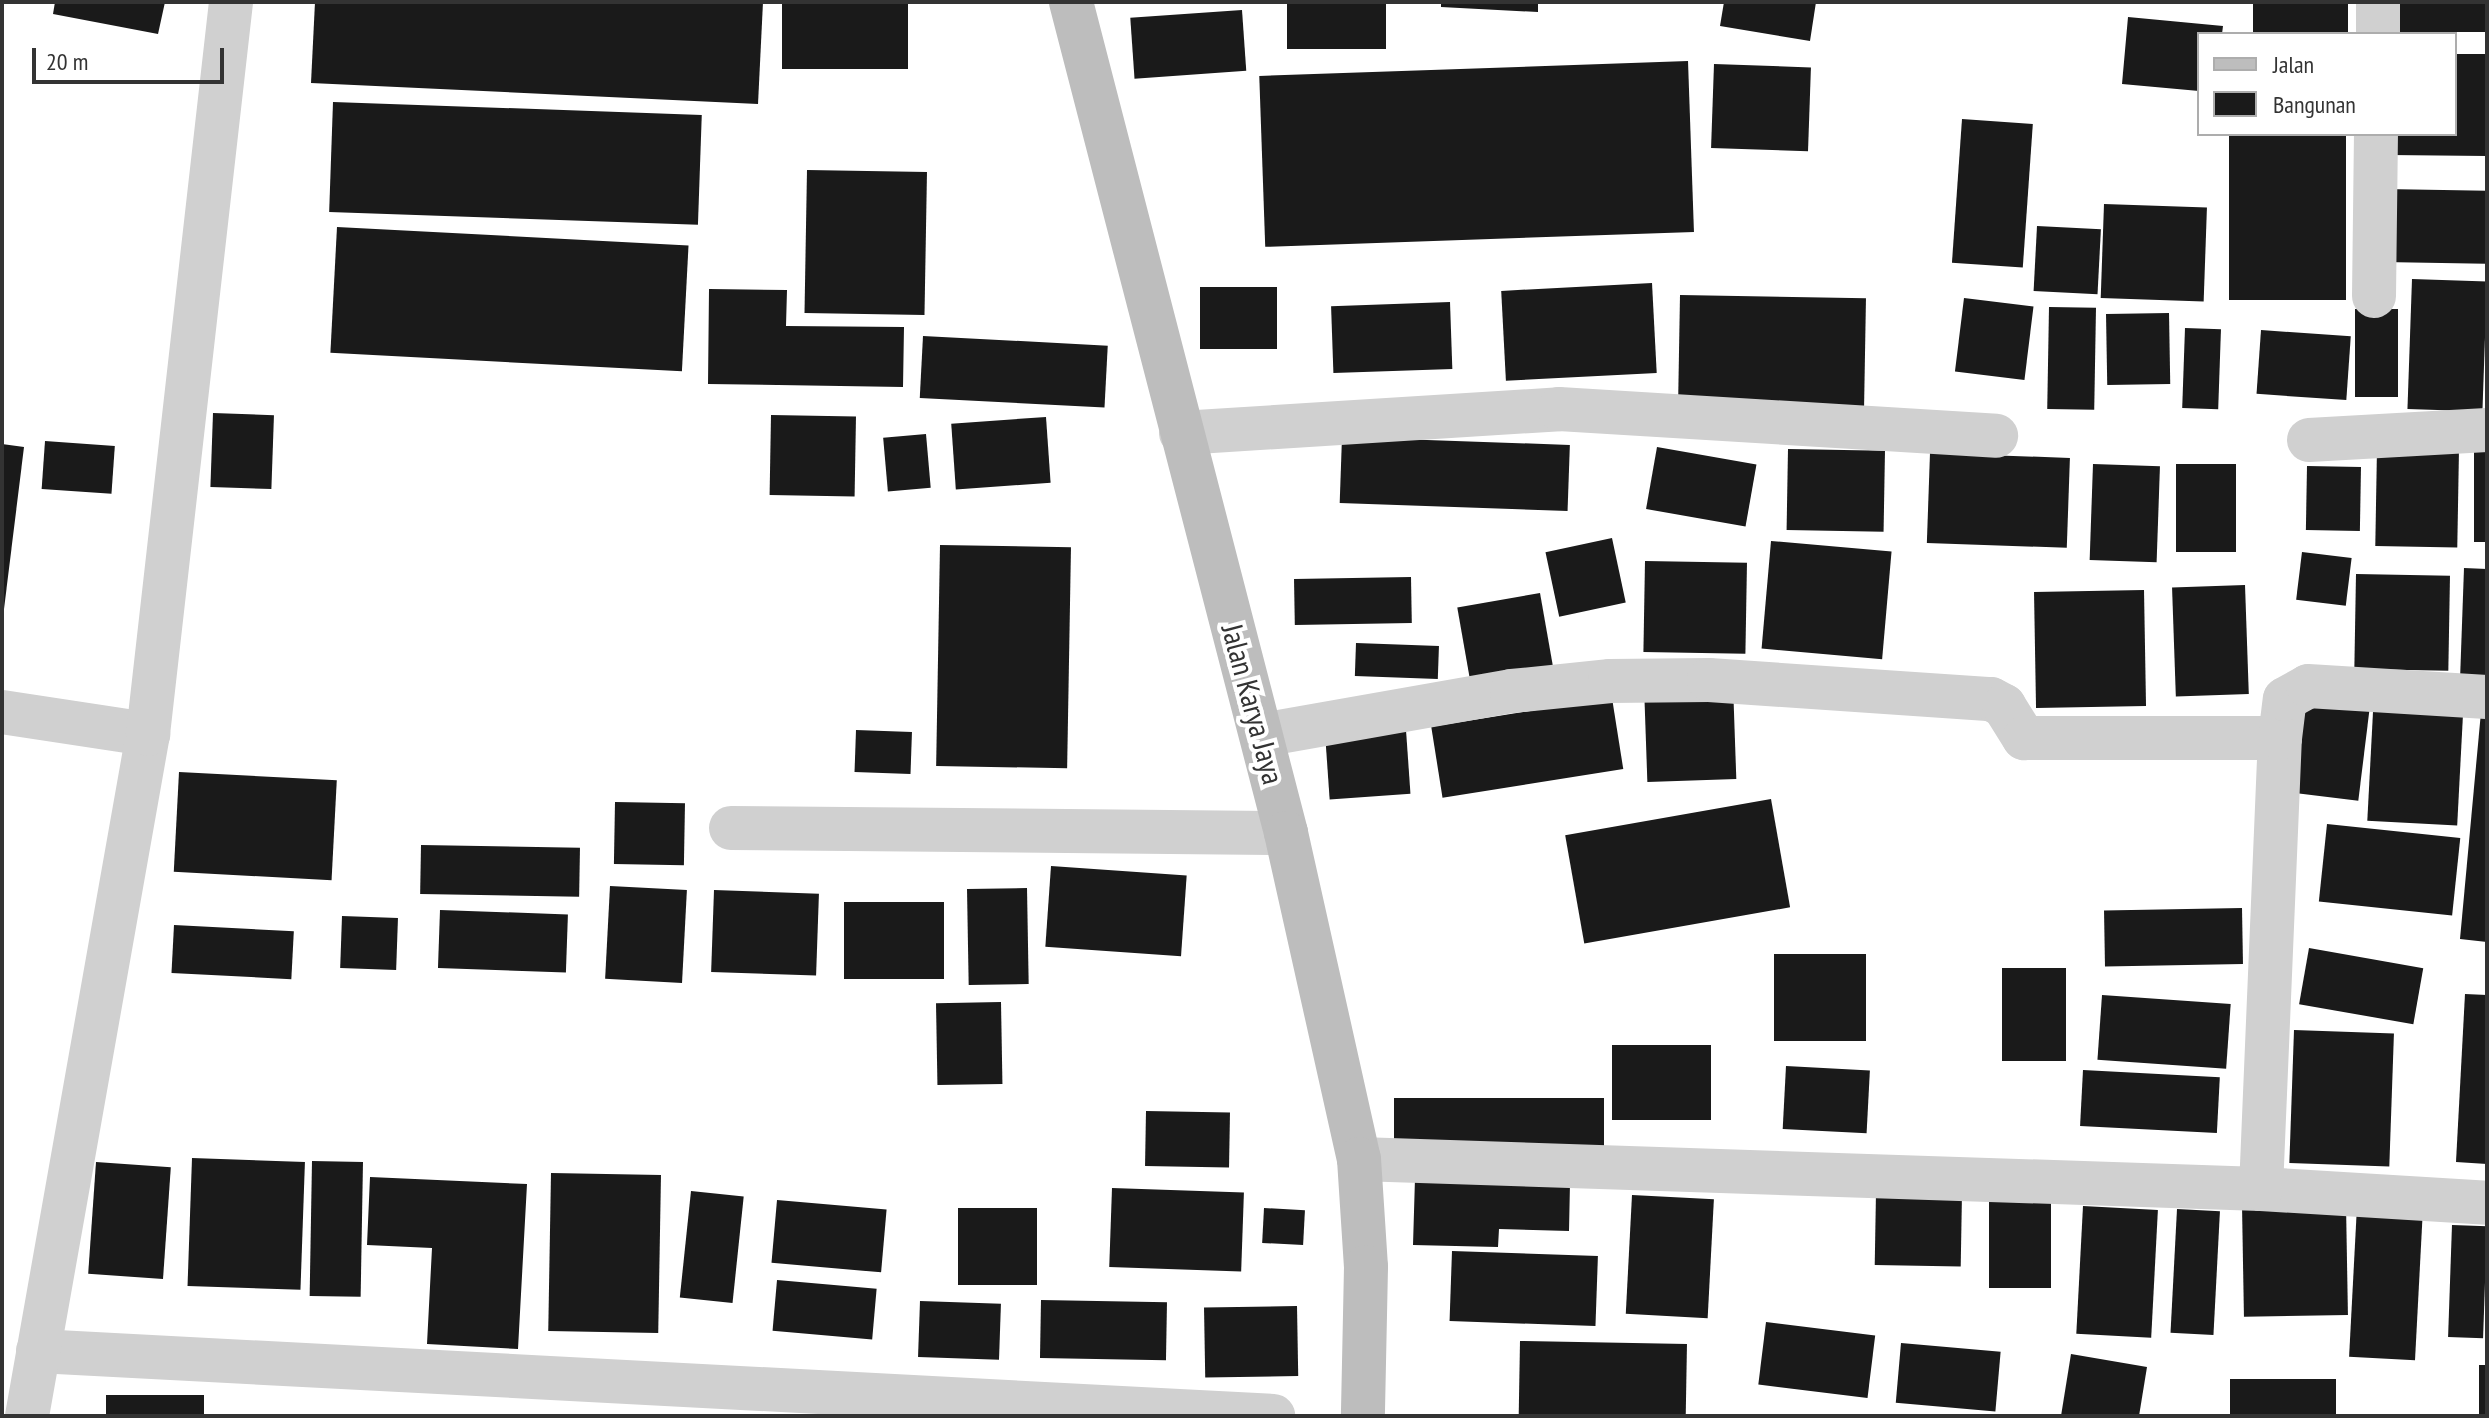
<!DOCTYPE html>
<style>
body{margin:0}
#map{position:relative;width:2489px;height:1418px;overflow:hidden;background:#fff;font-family:"PT Sans Narrow",sans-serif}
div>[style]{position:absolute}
.building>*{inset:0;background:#1a1a1a;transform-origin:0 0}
.street>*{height:44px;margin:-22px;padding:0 22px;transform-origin:22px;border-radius:22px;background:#d0d0d0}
.secondary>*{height:44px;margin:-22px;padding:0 22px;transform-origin:22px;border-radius:22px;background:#bdbdbd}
span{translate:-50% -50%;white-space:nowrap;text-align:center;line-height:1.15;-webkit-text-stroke:8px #fff;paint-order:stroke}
.street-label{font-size:30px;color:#333}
.frame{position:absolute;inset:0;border:4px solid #333;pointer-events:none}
.legend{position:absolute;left:2197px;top:32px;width:260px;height:104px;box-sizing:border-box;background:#fff;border:2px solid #adadad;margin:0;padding:10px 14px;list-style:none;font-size:24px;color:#333}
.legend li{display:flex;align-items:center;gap:16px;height:40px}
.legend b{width:40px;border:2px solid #adadad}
.scale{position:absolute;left:32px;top:48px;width:192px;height:36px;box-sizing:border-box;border:4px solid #333;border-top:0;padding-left:10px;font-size:24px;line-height:28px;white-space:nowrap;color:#333;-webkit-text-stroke:6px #fff;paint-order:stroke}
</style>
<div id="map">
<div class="building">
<i style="clip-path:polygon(55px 2px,165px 2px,158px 34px,53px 14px)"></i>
<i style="clip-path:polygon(315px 2px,763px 2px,758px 104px,311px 83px)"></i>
<i style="left:782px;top:2px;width:126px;height:67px"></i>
<i style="left:1287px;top:2px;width:99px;height:47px"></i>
<i style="clip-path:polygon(1441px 2px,1538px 2px,1538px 12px,1441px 7px)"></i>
<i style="clip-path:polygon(1724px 2px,1816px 2px,1810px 41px,1720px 26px)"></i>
<i style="left:2253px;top:2px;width:95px;height:32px"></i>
<i style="left:2389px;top:2px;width:98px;height:30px"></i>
<i style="left:1242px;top:10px;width:61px;height:112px;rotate:86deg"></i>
<i style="clip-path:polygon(2128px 17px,2223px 26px,2222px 34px,2199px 34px,2199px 91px,2122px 84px)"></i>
<i style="clip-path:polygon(2455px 54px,2487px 54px,2487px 156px,2389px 155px,2389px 134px,2455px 134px)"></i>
<i style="left:1688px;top:61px;width:171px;height:429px;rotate:88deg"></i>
<i style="left:1714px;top:64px;width:97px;height:84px;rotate:2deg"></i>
<i style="left:333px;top:102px;width:369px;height:110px;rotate:2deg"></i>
<i style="left:1962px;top:119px;width:71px;height:144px;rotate:4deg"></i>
<i style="left:2229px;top:134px;width:117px;height:166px"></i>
<i style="left:807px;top:170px;width:120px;height:143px;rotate:1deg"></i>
<i style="left:2384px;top:189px;width:103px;height:73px;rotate:1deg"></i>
<i style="left:2104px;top:204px;width:103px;height:94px;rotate:2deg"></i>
<i style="left:2037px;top:226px;width:64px;height:65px;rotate:3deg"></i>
<i style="left:337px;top:227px;width:352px;height:126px;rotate:3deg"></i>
<i style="left:2412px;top:279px;width:75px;height:130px;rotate:2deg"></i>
<i style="left:1652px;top:283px;width:90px;height:151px;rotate:87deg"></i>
<i style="left:1200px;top:287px;width:77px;height:62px"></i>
<i style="clip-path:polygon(709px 289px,787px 290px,786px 326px,904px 327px,903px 387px,708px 384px)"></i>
<i style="left:1680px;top:295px;width:186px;height:108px;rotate:1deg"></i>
<i style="left:1964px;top:298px;width:70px;height:74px;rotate:7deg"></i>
<i style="left:1450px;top:302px;width:67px;height:119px;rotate:88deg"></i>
<i style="left:2049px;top:307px;width:47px;height:102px;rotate:1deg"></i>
<i style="left:2355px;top:309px;width:43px;height:88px"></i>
<i style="left:2169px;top:313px;width:71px;height:63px;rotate:89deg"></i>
<i style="left:2185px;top:328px;width:36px;height:80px;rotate:2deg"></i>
<i style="left:2261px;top:330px;width:90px;height:64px;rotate:4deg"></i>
<i style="left:923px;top:336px;width:185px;height:62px;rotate:3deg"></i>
<i style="left:213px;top:413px;width:61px;height:74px;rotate:2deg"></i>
<i style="left:771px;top:415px;width:85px;height:80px;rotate:1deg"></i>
<i style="left:1046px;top:417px;width:66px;height:95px;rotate:86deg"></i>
<i style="left:926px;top:434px;width:54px;height:43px;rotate:85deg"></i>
<i style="left:1342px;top:437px;width:228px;height:66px;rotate:2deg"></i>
<i style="left:2474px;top:438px;width:13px;height:104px"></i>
<i style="left:45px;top:441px;width:70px;height:48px;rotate:4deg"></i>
<i style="clip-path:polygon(2px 444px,24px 447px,4px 609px,2px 609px)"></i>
<i style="left:1657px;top:447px;width:101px;height:63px;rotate:10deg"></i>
<i style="left:2377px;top:448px;width:82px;height:98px;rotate:1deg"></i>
<i style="left:1788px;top:449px;width:97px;height:81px;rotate:1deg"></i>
<i style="left:1930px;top:453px;width:140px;height:90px;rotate:2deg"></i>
<i style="left:2093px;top:464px;width:67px;height:96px;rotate:2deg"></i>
<i style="left:2176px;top:464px;width:60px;height:88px"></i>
<i style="left:2307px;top:466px;width:54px;height:64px;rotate:1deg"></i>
<i style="left:1612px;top:538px;width:66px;height:68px;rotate:78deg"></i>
<i style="left:1771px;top:541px;width:121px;height:108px;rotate:5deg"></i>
<i style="left:940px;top:545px;width:131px;height:221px;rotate:1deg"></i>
<i style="left:2302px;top:552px;width:50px;height:48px;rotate:7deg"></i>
<i style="left:1645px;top:561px;width:102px;height:91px;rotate:1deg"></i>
<i style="clip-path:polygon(2464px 568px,2487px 569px,2487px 681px,2460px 680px)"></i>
<i style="left:2356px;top:574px;width:94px;height:95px;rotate:1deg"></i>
<i style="left:1411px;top:577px;width:46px;height:117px;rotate:89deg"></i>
<i style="left:2245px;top:585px;width:109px;height:73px;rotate:88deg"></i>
<i style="left:2144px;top:590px;width:116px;height:110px;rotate:89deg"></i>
<i style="left:1540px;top:593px;width:76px;height:84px;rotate:80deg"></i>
<i style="left:1356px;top:643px;width:83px;height:33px;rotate:2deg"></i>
<i style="left:1733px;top:684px;width:95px;height:89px;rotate:88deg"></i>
<i style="left:2301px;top:693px;width:70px;height:100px;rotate:7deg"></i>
<i style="left:2374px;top:693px;width:90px;height:128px;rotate:3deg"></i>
<i style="left:1612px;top:698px;width:72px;height:183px;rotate:81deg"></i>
<i style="clip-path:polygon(2481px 712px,2487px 712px,2487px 942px,2460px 939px)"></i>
<i style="left:856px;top:730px;width:56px;height:42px;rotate:2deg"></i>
<i style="left:1406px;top:730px;width:64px;height:81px;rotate:86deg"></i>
<i style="left:179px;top:772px;width:158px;height:100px;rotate:3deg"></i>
<i style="left:1771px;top:799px;width:110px;height:209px;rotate:80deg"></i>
<i style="left:615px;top:802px;width:70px;height:62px;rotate:1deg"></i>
<i style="left:2327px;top:824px;width:134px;height:78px;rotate:6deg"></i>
<i style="left:421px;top:845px;width:159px;height:49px;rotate:1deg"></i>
<i style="left:1051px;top:866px;width:136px;height:81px;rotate:4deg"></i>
<i style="left:610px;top:886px;width:77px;height:93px;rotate:3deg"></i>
<i style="left:1027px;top:888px;width:96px;height:60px;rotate:89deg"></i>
<i style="left:714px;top:890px;width:105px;height:82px;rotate:2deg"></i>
<i style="left:844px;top:902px;width:100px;height:77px"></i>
<i style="left:2242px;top:908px;width:56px;height:138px;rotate:89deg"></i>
<i style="left:440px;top:910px;width:128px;height:58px;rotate:2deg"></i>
<i style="left:342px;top:916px;width:56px;height:52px;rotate:2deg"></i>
<i style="left:174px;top:925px;width:120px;height:48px;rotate:3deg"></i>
<i style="left:2309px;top:948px;width:116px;height:57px;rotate:10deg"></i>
<i style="left:1774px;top:954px;width:92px;height:87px"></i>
<i style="left:2002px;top:968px;width:64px;height:93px"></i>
<i style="clip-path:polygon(2465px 994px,2487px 995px,2487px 1164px,2456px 1162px)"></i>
<i style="left:2102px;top:995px;width:129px;height:65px;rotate:4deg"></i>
<i style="left:1001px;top:1002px;width:82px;height:65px;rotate:89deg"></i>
<i style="left:2294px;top:1030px;width:100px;height:133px;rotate:2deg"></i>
<i style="left:1612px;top:1045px;width:99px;height:75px"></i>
<i style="left:1786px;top:1066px;width:84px;height:63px;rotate:3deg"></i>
<i style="left:2083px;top:1070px;width:137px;height:56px;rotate:3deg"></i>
<i style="left:1394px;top:1098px;width:210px;height:49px"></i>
<i style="left:1146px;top:1111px;width:84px;height:55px;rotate:1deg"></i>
<i style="left:192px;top:1158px;width:113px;height:128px;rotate:2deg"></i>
<i style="left:312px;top:1161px;width:51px;height:135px;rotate:1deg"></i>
<i style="left:96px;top:1162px;width:75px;height:112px;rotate:4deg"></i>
<i style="left:551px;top:1173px;width:110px;height:158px;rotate:1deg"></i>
<i style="clip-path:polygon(370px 1177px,527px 1184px,518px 1349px,427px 1344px,432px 1248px,367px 1245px)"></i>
<i style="clip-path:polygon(1415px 1178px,1570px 1183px,1569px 1231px,1499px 1229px,1498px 1247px,1413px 1245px)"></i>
<i style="left:1112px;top:1188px;width:132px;height:79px;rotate:2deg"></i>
<i style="left:691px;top:1191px;width:53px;height:107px;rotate:6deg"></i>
<i style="left:1989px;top:1191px;width:62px;height:97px"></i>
<i style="left:1876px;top:1192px;width:86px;height:73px;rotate:1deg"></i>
<i style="left:1632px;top:1195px;width:82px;height:119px;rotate:3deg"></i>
<i style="left:777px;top:1200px;width:110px;height:63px;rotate:5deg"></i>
<i style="left:2346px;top:1204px;width:111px;height:104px;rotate:89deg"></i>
<i style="left:2083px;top:1206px;width:75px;height:128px;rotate:3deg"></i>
<i style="left:2357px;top:1206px;width:66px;height:151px;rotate:3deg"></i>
<i style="left:958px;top:1208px;width:79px;height:77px"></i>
<i style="left:1264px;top:1208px;width:41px;height:35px;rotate:3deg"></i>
<i style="left:2177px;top:1209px;width:43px;height:124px;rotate:3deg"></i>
<i style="left:2452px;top:1225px;width:35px;height:112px;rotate:2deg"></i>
<i style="left:1452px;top:1251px;width:146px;height:70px;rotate:2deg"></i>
<i style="left:777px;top:1280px;width:100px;height:51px;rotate:5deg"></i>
<i style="left:1041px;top:1300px;width:126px;height:58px;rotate:1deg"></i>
<i style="left:920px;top:1301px;width:81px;height:56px;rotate:2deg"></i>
<i style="left:1297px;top:1306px;width:70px;height:93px;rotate:89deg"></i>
<i style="left:1766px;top:1322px;width:110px;height:63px;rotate:7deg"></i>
<i style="left:1520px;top:1341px;width:167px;height:75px;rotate:1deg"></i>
<i style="left:1901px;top:1343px;width:100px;height:60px;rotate:5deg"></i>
<i style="clip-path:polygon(2071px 1354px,2147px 1367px,2139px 1416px,2061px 1416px)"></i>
<i style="left:2479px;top:1365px;width:8px;height:51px"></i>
<i style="left:2230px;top:1379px;width:106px;height:37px"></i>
<i style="left:204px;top:1395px;width:21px;height:98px;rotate:90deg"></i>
</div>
<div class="street">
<i style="left:2378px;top:34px;width:32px;rotate:-90deg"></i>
<i style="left:2374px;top:296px;width:162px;rotate:-89.3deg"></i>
<i style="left:1181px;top:433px;width:379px;rotate:-3.6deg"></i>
<i style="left:1559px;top:409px;width:438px;rotate:3.5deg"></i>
<i style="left:2309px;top:440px;width:178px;rotate:-3.2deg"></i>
<i style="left:2px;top:712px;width:148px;rotate:8.6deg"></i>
<i style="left:1262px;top:735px;width:254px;rotate:-10deg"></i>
<i style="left:1512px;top:691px;width:99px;rotate:-5.8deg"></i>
<i style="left:1610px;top:681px;width:99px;rotate:-0.6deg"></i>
<i style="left:1709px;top:680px;width:283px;rotate:3.9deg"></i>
<i style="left:1991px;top:699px;width:15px;rotate:28deg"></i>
<i style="left:2004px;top:706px;width:38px;rotate:58deg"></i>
<i style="left:2024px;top:738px;width:256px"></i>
<i style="left:731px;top:828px;width:555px;rotate:0.52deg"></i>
<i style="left:1359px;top:1159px;width:902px;rotate:1.9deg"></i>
<i style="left:2261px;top:1189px;width:226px;rotate:3.5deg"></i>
<i style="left:2261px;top:1189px;width:451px;rotate:-87.6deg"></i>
<i style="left:2280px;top:738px;width:39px;rotate:-83deg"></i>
<i style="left:2285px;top:699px;width:26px;rotate:-29deg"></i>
<i style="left:2308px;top:686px;width:179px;rotate:3.5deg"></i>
<i style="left:38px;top:1351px;width:1237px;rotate:3.01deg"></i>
<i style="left:27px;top:1416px;width:693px;rotate:-79.94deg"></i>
<i style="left:148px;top:734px;width:737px;rotate:-83.53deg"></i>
</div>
<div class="secondary">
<i style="left:1071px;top:2px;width:858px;rotate:75.49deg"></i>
<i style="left:1286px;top:833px;width:334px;rotate:77.4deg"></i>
<i style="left:1359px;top:1159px;width:108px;rotate:86.3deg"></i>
<i style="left:1366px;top:1267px;width:149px;rotate:91.2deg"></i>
</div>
<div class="street-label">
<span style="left:1253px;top:704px;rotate:75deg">Jalan Karya Jaya</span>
</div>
<div class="frame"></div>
<ul class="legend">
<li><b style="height:10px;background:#bdbdbd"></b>Jalan</li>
<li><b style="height:22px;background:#1a1a1a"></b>Bangunan</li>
</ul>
<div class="scale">20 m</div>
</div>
